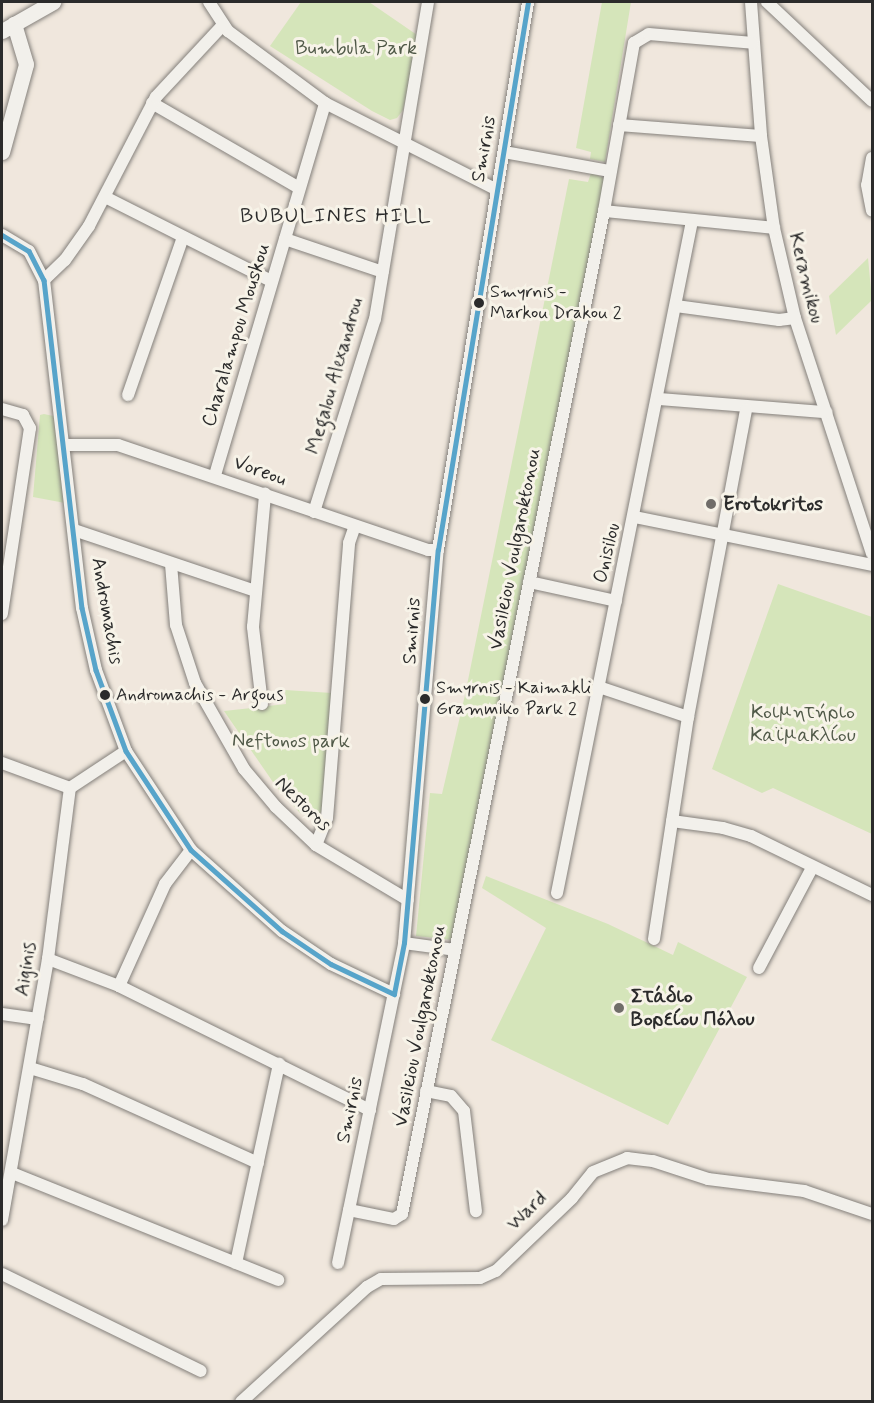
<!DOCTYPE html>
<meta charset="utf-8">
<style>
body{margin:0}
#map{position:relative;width:874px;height:1403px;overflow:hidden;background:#f0e7dd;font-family:Mynerve,sans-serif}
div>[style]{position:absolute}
.green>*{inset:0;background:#d5e5ba}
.roads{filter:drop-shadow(0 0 2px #84807b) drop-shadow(0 0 2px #84807b)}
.minor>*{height:12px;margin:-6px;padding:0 6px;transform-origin:6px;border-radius:6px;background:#f2f0eb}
.tertiary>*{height:15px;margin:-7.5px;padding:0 7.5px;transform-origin:7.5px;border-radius:7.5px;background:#f2f0eb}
.bus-1>*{height:4.5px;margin:-2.25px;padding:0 2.25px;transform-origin:2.25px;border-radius:2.25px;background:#57a4ca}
.dots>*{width:16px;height:16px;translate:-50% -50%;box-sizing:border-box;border:3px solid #f7f3e8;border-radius:50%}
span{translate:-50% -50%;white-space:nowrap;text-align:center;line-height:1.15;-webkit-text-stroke:6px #f7f3e8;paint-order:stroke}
.bus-label{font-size:18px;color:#2b2b2b}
.left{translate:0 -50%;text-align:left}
.park-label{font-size:20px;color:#505948}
.street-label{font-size:20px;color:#2b2b2b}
.poi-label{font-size:20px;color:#2b2b2b;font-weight:700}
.neighbourhood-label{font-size:21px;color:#2b2b2b;letter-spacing:1.5px}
.frame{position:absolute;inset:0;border:3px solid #2b2b2b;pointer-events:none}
</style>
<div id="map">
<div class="green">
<i style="clip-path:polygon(301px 2px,369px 2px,420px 37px,403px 110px,397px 118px,390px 120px,372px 111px,270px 46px)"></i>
<i style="clip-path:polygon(602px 2px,631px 2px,605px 162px,590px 159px,591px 152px,576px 148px)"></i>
<i style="clip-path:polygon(591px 173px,605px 178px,453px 940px,416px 936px,430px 793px,442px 794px,465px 695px,569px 179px,588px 182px)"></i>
<i style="clip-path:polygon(868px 258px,872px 300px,836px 335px,829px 296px)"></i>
<i style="clip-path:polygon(44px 414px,58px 417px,65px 503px,33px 497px,40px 415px)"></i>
<i style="clip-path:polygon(778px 584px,872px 617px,872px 834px,773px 788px,762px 793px,712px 769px)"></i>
<i style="clip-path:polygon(285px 690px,332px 693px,323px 811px,311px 818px,300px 813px,275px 785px,224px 711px,286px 704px)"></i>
<i style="clip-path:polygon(486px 876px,608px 924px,673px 955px,678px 942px,747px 977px,668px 1125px,491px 1040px,546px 928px,482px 888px)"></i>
</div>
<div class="roads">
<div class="minor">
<i style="left:209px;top:2px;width:35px;rotate:57deg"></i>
<i style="left:228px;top:31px;width:121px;rotate:36.6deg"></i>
<i style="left:325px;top:103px;width:193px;rotate:26.8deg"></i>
<i style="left:751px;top:2px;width:134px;rotate:85.7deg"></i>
<i style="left:761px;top:136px;width:93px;rotate:82deg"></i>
<i style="left:774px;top:228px;width:92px;rotate:76.9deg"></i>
<i style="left:795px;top:318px;width:248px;rotate:71.9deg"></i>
<i style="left:767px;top:2px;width:144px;rotate:43.3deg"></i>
<i style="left:152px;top:103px;width:170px;rotate:30deg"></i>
<i style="left:619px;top:125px;width:142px;rotate:4.4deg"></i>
<i style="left:504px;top:152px;width:108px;rotate:10.2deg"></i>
<i style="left:872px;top:158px;width:27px;rotate:100deg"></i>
<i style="left:867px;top:185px;width:26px;rotate:79deg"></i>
<i style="left:105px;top:197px;width:186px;rotate:26.8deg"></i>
<i style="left:604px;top:211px;width:171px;rotate:5.7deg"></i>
<i style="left:2px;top:235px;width:31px;rotate:31deg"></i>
<i style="left:29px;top:251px;width:33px;rotate:63deg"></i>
<i style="left:44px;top:280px;width:330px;rotate:83.4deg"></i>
<i style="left:82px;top:608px;width:64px;rotate:77.3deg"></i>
<i style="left:96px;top:670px;width:86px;rotate:69.7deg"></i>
<i style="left:126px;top:751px;width:118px;rotate:56.7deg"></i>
<i style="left:191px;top:850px;width:122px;rotate:41.7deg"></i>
<i style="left:282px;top:931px;width:59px;rotate:34deg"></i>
<i style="left:331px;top:964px;width:70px;rotate:25.5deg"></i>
<i style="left:285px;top:239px;width:103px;rotate:18.6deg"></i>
<i style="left:44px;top:280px;width:29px;rotate:-44deg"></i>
<i style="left:65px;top:260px;width:42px;rotate:-54.8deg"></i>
<i style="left:89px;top:226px;width:145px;rotate:-62.6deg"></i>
<i style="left:156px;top:97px;width:98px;rotate:-47.1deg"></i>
<i style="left:676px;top:306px;width:104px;rotate:7.7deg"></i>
<i style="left:779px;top:320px;width:16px;rotate:-7deg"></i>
<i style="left:128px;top:395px;width:167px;rotate:-70.8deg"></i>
<i style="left:659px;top:399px;width:168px;rotate:4.5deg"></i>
<i style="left:2px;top:409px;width:22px;rotate:16deg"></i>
<i style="left:23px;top:415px;width:15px;rotate:62deg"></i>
<i style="left:30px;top:428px;width:188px;rotate:98.6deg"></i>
<i style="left:66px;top:445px;width:52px"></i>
<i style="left:118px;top:445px;width:327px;rotate:18.7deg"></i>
<i style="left:428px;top:550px;width:10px"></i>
<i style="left:215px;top:475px;width:388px;rotate:-73.5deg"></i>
<i style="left:314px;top:512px;width:202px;rotate:-72.5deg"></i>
<i style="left:375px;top:319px;width:321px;rotate:-80.5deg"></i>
<i style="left:635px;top:517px;width:242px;rotate:11.4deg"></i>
<i style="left:74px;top:530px;width:191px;rotate:18.6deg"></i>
<i style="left:171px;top:564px;width:61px;rotate:85.3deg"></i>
<i style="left:176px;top:625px;width:61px;rotate:71.9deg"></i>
<i style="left:195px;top:683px;width:99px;rotate:60.3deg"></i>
<i style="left:244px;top:769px;width:50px;rotate:49.9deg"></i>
<i style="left:276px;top:807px;width:55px;rotate:43.5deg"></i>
<i style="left:316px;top:845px;width:107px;rotate:30.9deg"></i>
<i style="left:529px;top:582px;width:89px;rotate:12.3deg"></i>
<i style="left:599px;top:687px;width:94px;rotate:18.6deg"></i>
<i style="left:262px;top:704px;width:78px;rotate:-96.7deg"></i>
<i style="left:253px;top:627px;width:134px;rotate:-84.8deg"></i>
<i style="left:2px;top:763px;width:72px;rotate:20.2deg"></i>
<i style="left:672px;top:821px;width:51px;rotate:7.8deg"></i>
<i style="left:723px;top:828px;width:29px;rotate:16deg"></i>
<i style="left:751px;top:836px;width:135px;rotate:26deg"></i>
<i style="left:316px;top:845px;width:29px;rotate:-68deg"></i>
<i style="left:327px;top:818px;width:276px;rotate:-85.4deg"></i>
<i style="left:349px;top:543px;width:18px;rotate:-71deg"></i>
<i style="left:557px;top:893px;width:685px;rotate:-78.64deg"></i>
<i style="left:654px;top:939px;width:225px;rotate:-81.3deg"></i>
<i style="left:688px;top:717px;width:313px;rotate:-79.3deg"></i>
<i style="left:404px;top:943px;width:51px;rotate:7.8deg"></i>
<i style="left:48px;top:959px;width:76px;rotate:20.8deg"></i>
<i style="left:119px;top:986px;width:280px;rotate:26.3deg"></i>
<i style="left:759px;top:968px;width:113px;rotate:-62.1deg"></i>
<i style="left:119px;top:986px;width:112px;rotate:-65.7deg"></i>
<i style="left:165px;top:884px;width:43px;rotate:-52.6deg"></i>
<i style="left:2px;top:1014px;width:36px;rotate:8deg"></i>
<i style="left:30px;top:1068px;width:55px;rotate:16.8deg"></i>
<i style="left:83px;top:1084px;width:192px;rotate:24.3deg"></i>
<i style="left:426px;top:1091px;width:25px;rotate:11deg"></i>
<i style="left:451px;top:1096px;width:20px;rotate:49deg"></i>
<i style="left:464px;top:1111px;width:101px;rotate:83.2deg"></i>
<i style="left:12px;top:1173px;width:287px;rotate:21.9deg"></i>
<i style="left:349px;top:1210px;width:46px;rotate:11.3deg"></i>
<i style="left:394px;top:1219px;width:9px;rotate:-32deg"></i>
<i style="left:402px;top:1214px;width:1023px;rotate:-78.61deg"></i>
<i style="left:604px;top:211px;width:171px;rotate:-79.9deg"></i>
<i style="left:634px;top:43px;width:17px;rotate:-31deg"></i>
<i style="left:649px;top:34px;width:104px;rotate:4.9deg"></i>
<i style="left:2px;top:1220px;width:265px;rotate:-80deg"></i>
<i style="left:48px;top:959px;width:172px;rotate:-82.7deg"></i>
<i style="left:70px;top:788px;width:67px;rotate:-33.5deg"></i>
<i style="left:236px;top:1263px;width:204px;rotate:-77.8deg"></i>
<i style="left:338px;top:1263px;width:327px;rotate:-78.3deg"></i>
<i style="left:404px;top:943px;width:394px;rotate:-85.1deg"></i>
<i style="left:438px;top:550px;width:555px;rotate:-80.67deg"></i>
<i style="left:2px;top:1274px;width:221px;rotate:26deg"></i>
<i style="left:241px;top:1402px;width:171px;rotate:-42.4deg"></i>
<i style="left:367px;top:1287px;width:16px;rotate:-30deg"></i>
<i style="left:381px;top:1279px;width:99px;rotate:-0.6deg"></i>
<i style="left:480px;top:1278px;width:17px;rotate:-24deg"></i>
<i style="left:496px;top:1271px;width:105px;rotate:-43.8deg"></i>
<i style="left:572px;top:1198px;width:33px;rotate:-51deg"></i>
<i style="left:593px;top:1172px;width:37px;rotate:-22deg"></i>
<i style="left:627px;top:1158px;width:26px;rotate:7deg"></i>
<i style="left:653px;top:1161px;width:58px;rotate:18.1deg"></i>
<i style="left:708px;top:1179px;width:97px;rotate:7.1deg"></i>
<i style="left:804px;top:1191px;width:72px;rotate:18.7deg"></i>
</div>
<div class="tertiary">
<i style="left:2px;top:31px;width:59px;rotate:-29.6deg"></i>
<i style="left:2px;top:152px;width:91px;rotate:-74.7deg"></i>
<i style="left:26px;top:64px;width:42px;rotate:-106.7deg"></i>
</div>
</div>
<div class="bus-1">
<i style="left:2px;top:235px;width:31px;rotate:31deg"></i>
<i style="left:29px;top:251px;width:33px;rotate:63deg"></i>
<i style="left:44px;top:280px;width:330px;rotate:83.4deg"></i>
<i style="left:82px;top:608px;width:64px;rotate:77.3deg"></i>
<i style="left:96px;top:670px;width:86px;rotate:69.7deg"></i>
<i style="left:126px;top:751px;width:118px;rotate:56.7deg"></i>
<i style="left:191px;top:850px;width:122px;rotate:41.7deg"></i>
<i style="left:282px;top:931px;width:59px;rotate:34deg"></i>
<i style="left:331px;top:964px;width:70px;rotate:25.5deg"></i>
<i style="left:394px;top:994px;width:52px;rotate:-78.9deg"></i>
<i style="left:404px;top:943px;width:394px;rotate:-85.1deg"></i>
<i style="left:438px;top:550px;width:555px;rotate:-80.67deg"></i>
</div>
<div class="dots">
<i style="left:479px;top:303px;background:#2b2b2b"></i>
<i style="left:711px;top:504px;background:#706d69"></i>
<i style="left:105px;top:695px;background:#2b2b2b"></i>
<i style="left:425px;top:699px;background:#2b2b2b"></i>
<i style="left:619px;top:1008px;background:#706d69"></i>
</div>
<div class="bus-label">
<span class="left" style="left:490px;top:303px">Smyrnis -<br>Markou Drakou 2</span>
<span class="left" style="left:436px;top:699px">Smyrnis - Kaimakli<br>Grammiko Park 2</span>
<span class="left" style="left:116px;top:695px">Andromachis - Argous</span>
</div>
<div class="park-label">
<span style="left:356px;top:48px">Bumbula Park</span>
<span style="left:803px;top:724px">Κοιμητήριο<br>Καϊμακλίου</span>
<span style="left:291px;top:741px">Neftonos park</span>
</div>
<div class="street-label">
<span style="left:484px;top:149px;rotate:-80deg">Smirnis</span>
<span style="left:806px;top:278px;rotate:76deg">Keramikou</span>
<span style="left:236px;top:335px;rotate:-73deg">Charalampou Mouskou</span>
<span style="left:335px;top:376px;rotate:-74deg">Megalou Alexandrou</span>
<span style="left:260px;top:471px;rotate:20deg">Voreou</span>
<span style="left:515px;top:549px;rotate:-79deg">Vasileiou Voulgaroktonou</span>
<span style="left:607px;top:553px;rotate:-77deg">Onisilou</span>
<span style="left:107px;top:611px;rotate:80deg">Andromachis</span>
<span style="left:412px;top:631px;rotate:-86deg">Smirnis</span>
<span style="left:303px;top:804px;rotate:44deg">Nestoros</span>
<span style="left:26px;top:969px;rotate:-81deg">Aiginis</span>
<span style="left:420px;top:1026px;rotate:-79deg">Vasileiou Voulgaroktonou</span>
<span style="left:350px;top:1110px;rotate:-78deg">Smirnis</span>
<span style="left:527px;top:1211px;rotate:-43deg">Ward</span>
</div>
<div class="poi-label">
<span class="left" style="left:723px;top:504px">Erotokritos</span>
<span class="left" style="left:631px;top:1008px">Στάδιο<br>Βορείου Πόλου</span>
</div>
<div class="neighbourhood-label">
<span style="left:336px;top:216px">BUBULINES HILL</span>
</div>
<div class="frame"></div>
</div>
